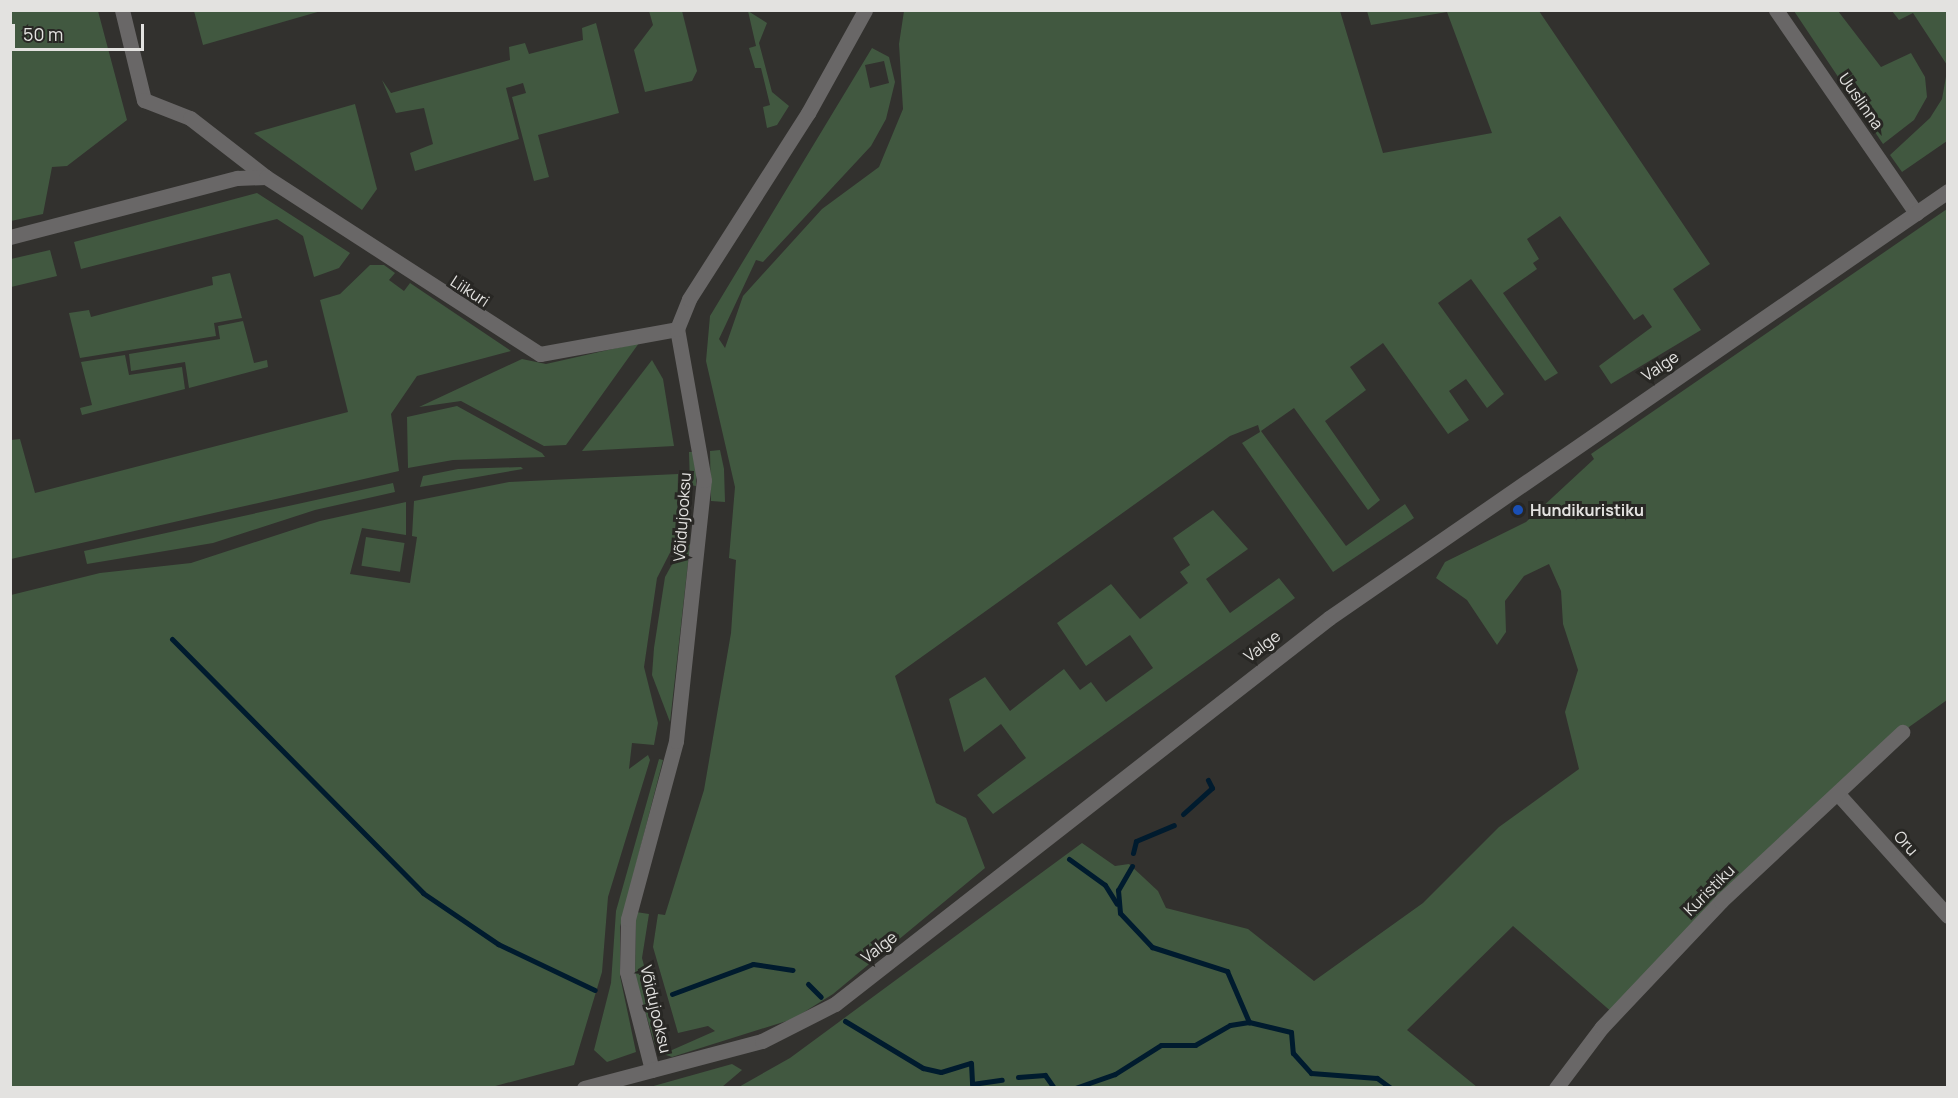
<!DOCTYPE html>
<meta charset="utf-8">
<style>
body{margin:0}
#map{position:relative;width:1958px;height:1098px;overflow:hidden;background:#32312e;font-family:Manrope,sans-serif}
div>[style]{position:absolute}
.green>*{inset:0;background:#415840;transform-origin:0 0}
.stream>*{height:5px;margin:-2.5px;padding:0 2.5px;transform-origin:2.5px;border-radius:2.5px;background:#001b2e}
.minor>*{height:15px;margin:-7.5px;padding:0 7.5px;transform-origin:7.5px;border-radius:7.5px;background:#696767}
.dots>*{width:16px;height:16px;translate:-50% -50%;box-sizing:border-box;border:3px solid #282724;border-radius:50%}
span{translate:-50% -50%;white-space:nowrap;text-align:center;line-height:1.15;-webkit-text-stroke:6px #282724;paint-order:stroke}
.street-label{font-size:16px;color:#e3e2e0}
.poi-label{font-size:16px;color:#e3e2e0;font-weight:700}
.left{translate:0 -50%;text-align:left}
.frame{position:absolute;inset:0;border:12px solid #e3e2e0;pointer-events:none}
.scale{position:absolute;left:12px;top:24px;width:132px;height:27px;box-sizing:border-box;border:3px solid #e3e2e0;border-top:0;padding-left:8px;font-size:18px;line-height:21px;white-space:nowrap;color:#e3e2e0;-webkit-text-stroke:4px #282724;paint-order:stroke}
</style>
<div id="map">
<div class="green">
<i style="clip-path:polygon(10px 11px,98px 11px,127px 120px,67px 166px,52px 167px,43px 214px,11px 221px)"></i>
<i style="clip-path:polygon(194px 11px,194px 10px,321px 11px,203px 45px)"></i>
<i style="clip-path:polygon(649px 11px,682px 11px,697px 71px,692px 81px,645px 92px,634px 50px,653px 25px)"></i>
<i style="clip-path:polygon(748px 11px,767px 23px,759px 43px,772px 92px,789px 106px,777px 125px,767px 128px,763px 107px,770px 105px,761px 68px,755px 68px,749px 48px,756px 46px)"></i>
<i style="clip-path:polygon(evenodd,904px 11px,1340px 11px,1383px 153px,1492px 133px,1447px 12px,1371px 25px,1367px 11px,1539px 11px,1710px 264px,1673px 289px,1701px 330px,1611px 384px,1599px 366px,1652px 327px,1643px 314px,1634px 320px,1560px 216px,1527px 239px,1539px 259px,1533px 263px,1537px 269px,1503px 293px,1558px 373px,1545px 381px,1471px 279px,1438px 303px,1504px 394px,1487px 408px,1466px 379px,1449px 391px,1469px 420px,1448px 434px,1383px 343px,1350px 367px,1366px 390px,1325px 421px,1380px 500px,1368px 510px,1294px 408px,1261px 431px,1346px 546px,1405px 504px,1414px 518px,1333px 572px,1242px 443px,1260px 432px,1258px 425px,1230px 436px,895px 676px,936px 803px,966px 818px,985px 868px,833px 994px,793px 1019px,672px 1057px,663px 1054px,715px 1031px,708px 1026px,678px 1033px,653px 947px,658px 914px,665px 915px,704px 790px,731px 633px,736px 560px,729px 558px,735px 487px,706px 361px,710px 316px,872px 48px,889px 57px,895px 82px,886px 119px,871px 146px,763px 262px,756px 260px,719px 339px,725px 348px,743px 296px,822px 209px,879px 167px,903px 109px,899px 44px,904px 11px,884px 61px,889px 83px,870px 88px,865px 65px,884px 61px)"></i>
<i style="clip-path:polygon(1794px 11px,1838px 11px,1881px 67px,1911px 53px,1925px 77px,1927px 97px,1914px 120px,1883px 144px)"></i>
<i style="clip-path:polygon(1892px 11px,1947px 11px,1947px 65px,1913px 13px,1899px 20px)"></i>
<i style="clip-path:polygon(596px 23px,619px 113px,538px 135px,549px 177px,534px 181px,512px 97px,526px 93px,523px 83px,506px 88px,519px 139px,415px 171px,410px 153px,433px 144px,424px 108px,396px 113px,382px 80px,391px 93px,510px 60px,509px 47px,525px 43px,529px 54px,583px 40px,582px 28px)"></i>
<i style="clip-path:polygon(1947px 71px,1947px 141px,1902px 172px,1890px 155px,1930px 118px,1942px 99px)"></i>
<i style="clip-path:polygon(355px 104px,377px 189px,362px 210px,254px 133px)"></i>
<i style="clip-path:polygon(257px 193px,350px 253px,339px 268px,314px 277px,303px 236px,277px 219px,81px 269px,74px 242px)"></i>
<i style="clip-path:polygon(1947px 209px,1947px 700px,1902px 732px,1614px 1014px,1513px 926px,1407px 1030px,1477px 1087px,737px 1088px,790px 1058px,1082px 843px,1115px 866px,1129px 864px,1158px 891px,1166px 908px,1248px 929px,1314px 981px,1423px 903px,1499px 827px,1579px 769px,1565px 712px,1578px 670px,1563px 624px,1561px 591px,1549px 564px,1524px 576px,1505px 601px,1506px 632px,1497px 645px,1467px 600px,1436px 578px,1445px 562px,1526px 522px,1594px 459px,1591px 454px)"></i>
<i style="clip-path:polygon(50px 250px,57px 276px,11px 287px,11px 259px)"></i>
<i style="clip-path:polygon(370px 265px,384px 265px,395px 273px,389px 280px,404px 291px,410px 283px,511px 351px,417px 376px,391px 414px,399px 471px,11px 559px,11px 440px,20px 439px,35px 493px,348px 412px,320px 300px,340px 294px)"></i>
<i style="clip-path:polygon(230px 273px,242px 318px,214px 323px,216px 336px,80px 358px,69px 313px,89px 310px,91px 317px,213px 285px,212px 277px)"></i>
<i style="clip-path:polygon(243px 321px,254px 363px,267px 360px,268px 367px,189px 388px,185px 362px,131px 371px,129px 354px,220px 339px,218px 326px)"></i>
<i style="clip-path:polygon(639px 343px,566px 445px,544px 446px,461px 401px,419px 407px,522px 359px,546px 364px)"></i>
<i style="clip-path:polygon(125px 355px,129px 375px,182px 367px,185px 389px,82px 415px,80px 408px,92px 405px,81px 362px)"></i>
<i style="clip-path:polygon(652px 360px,663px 379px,674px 446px,582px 451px)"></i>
<i style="clip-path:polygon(457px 406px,542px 453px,545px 457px,453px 460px,408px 468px,407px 417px)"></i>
<i style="clip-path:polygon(720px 450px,724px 469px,725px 502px,711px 501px,710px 451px)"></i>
<i style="clip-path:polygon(689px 452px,696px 452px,696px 486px,690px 485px)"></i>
<i style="clip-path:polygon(458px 469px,521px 467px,523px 469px,420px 487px,423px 476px)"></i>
<i style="clip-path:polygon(678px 474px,677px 539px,657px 578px,644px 667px,658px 723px,654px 745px,632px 743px,629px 769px,648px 755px,650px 760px,608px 897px,602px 972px,574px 1065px,488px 1088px,11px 1087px,11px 595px,100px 573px,191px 563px,320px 521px,406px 502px,406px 535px,362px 528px,350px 574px,410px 583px,417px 537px,412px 536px,414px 501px,509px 482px)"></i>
<i style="clip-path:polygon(393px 483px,395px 492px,315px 510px,213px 543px,87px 564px,84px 551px)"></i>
<i style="clip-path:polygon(1213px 510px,1248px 549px,1206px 579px,1230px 613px,1279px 578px,1295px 598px,993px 814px,977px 795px,1026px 758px,1001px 724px,964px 752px,949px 699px,985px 677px,1010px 711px,1064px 669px,1080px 690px,1091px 682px,1106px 702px,1153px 668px,1130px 635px,1086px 666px,1057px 623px,1111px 584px,1140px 619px,1188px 583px,1180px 572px,1190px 565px,1173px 538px)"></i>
<i style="left:366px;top:537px;width:39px;height:29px;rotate:9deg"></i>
<i style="clip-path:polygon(685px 541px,690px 545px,670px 722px,652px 675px,654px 648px,665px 577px)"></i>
<i style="clip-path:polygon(659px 759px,663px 760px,620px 927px,620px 976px,636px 1052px,607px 1062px,594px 1050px,611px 983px,616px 911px)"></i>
<i style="clip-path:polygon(636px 912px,649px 914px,642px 958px,664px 1040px,655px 1045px,635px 977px)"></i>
<i style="clip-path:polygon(732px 1064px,742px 1070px,722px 1087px,650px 1087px)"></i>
</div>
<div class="stream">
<i style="left:172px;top:639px;width:357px;rotate:45.3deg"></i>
<i style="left:423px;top:893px;width:91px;rotate:34.2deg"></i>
<i style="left:498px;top:944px;width:107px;rotate:25.4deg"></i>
<i style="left:1183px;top:814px;width:39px;rotate:-42deg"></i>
<i style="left:1212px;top:788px;width:9px;rotate:-117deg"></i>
<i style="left:1133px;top:853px;width:12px;rotate:-76deg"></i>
<i style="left:1136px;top:841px;width:41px;rotate:-22.8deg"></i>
<i style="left:1069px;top:859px;width:44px;rotate:35.8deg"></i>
<i style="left:1105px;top:885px;width:22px;rotate:58deg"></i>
<i style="left:1132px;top:866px;width:28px;rotate:120deg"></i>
<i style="left:1118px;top:890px;width:23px;rotate:85deg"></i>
<i style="left:1120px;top:913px;width:47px;rotate:46.7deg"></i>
<i style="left:1152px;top:947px;width:79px;rotate:17.7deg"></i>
<i style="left:1227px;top:971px;width:56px;rotate:66.7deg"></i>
<i style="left:808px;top:984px;width:18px;rotate:45deg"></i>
<i style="left:672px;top:994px;width:86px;rotate:-20.3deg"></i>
<i style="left:753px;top:964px;width:40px;rotate:8.5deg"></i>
<i style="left:845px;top:1021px;width:91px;rotate:31.1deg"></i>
<i style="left:923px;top:1068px;width:18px;rotate:13deg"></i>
<i style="left:941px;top:1072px;width:31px;rotate:-17deg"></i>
<i style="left:971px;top:1063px;width:21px;rotate:87deg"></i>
<i style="left:972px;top:1084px;width:30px;rotate:-8deg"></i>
<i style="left:1018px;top:1077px;width:27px;rotate:-4deg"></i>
<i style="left:1045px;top:1075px;width:16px;rotate:55deg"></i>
<i style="left:1075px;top:1088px;width:42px;rotate:-19.3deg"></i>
<i style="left:1115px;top:1074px;width:54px;rotate:-32.2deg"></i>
<i style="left:1161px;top:1045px;width:34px"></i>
<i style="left:1195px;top:1045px;width:40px;rotate:-29.7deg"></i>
<i style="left:1230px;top:1025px;width:19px;rotate:-9deg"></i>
<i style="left:1249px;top:1022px;width:43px;rotate:13.4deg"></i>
<i style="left:1291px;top:1032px;width:21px;rotate:85deg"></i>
<i style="left:1293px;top:1053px;width:27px;rotate:48deg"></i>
<i style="left:1311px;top:1073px;width:66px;rotate:4.3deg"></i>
<i style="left:1377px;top:1078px;width:17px;rotate:36deg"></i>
</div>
<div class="minor">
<i style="left:122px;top:10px;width:93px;rotate:76.3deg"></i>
<i style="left:144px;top:100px;width:49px;rotate:21.4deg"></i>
<i style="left:190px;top:118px;width:96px;rotate:37.8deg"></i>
<i style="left:1776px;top:10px;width:247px;rotate:55.4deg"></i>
<i style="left:10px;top:237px;width:235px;rotate:-14.6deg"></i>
<i style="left:237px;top:178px;width:29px;rotate:-2deg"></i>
<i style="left:266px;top:177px;width:326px;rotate:32.9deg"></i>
<i style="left:540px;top:354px;width:139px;rotate:-10.3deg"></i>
<i style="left:1838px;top:794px;width:164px;rotate:48deg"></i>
<i style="left:652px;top:1070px;width:101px;rotate:-104.3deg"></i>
<i style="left:627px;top:972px;width:53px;rotate:-88.9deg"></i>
<i style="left:628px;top:919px;width:184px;rotate:-74.9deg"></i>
<i style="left:676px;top:741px;width:262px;rotate:-83.9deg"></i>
<i style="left:704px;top:480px;width:153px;rotate:-100.1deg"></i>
<i style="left:677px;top:329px;width:32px;rotate:-68deg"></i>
<i style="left:689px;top:299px;width:221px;rotate:-57.4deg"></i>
<i style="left:808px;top:113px;width:118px;rotate:-61deg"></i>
<i style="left:584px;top:1088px;width:184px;rotate:-14.8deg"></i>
<i style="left:762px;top:1041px;width:82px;rotate:-26.9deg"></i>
<i style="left:835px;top:1004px;width:627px;rotate:-38deg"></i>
<i style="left:1329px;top:618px;width:752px;rotate:-34.6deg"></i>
<i style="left:1556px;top:1088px;width:76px;rotate:-53deg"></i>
<i style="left:1602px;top:1027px;width:173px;rotate:-46.6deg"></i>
<i style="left:1721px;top:901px;width:248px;rotate:-43deg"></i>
</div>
<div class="dots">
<i style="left:1518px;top:510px;background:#1a4fb4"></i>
</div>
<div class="street-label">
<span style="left:1861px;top:101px;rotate:55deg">Uuslinna</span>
<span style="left:470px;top:291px;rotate:33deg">Liikuri</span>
<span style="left:1660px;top:366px;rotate:-34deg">Valge</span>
<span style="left:682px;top:517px;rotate:-86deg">Võidujooksu</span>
<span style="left:1262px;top:646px;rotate:-37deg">Valge</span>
<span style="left:1906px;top:843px;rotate:48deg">Oru</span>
<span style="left:1709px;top:890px;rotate:-45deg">Kuristiku</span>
<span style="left:879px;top:947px;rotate:-38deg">Valge</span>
<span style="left:656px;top:1009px;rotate:77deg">Võidujooksu</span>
</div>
<div class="poi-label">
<span class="left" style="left:1530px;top:510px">Hundikuristiku</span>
</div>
<div class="frame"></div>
<div class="scale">50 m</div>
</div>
